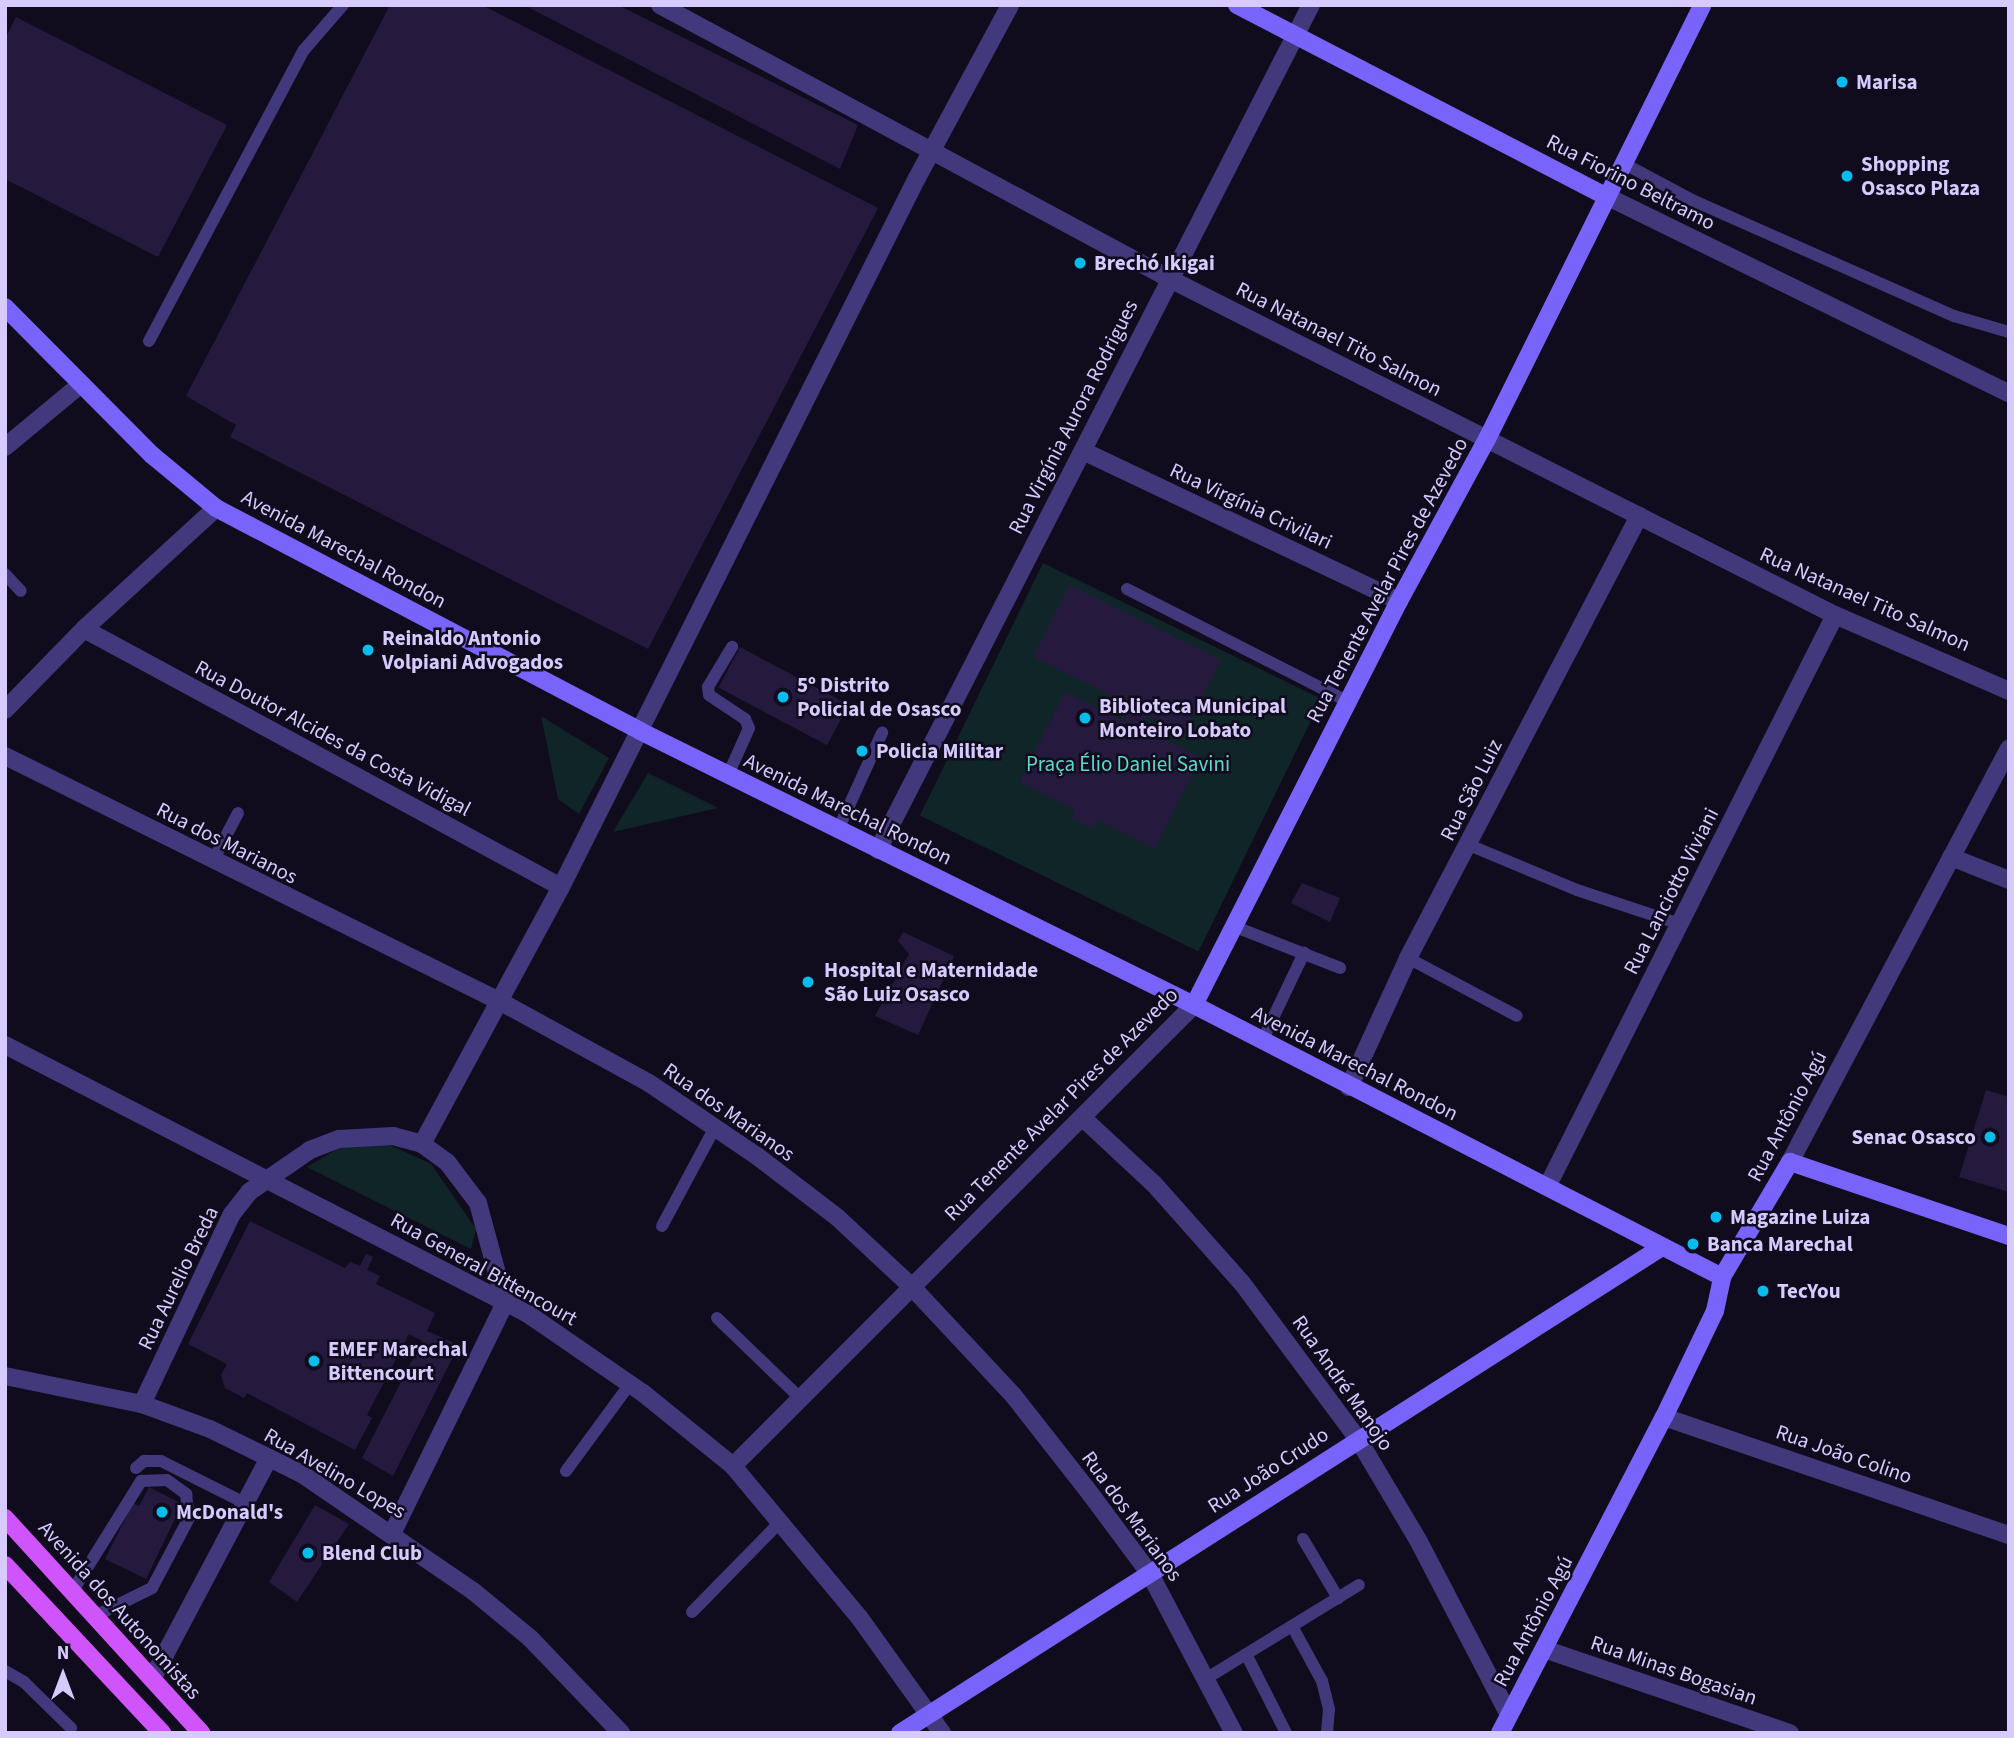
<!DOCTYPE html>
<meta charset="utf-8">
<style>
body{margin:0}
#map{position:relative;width:2014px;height:1738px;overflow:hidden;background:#110c1d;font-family:"Source Sans 3",sans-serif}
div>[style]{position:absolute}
.green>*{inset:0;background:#0f2527;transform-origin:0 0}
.building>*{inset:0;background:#25193e;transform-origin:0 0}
.lane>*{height:12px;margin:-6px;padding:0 6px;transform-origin:6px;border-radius:6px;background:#42387c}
.street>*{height:18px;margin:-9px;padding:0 9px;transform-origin:9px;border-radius:9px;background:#42387c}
.secondary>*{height:18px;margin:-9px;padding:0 9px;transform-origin:9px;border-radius:9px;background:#7863fb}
.primary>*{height:18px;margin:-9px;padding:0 9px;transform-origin:9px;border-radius:9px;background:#d054fb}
.dots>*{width:19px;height:19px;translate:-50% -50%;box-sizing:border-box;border:4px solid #110c1d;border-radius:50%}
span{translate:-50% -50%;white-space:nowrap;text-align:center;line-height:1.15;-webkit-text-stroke:5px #110c1d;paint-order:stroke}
.poi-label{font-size:21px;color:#d6cafe;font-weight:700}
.left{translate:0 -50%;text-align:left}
.right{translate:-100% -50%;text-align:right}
.street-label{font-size:21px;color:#d6cafe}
.park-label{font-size:21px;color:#59dbc9}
.frame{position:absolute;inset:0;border:7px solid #d6cafe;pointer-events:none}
.north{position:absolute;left:28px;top:1640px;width:70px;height:70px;-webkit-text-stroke:5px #110c1d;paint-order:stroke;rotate:0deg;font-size:19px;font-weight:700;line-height:28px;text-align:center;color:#d6cafe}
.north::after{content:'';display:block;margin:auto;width:24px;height:32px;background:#d6cafe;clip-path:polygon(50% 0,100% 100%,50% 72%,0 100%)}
</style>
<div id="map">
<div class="green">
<i style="left:1043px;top:563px;width:310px;height:281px;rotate:26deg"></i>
<i style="clip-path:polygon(541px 716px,609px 758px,579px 814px,558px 799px)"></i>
<i style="clip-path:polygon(648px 773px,718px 808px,613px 832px)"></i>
<i style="clip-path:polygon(344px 1145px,390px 1145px,431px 1164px,476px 1229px,471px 1249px,307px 1167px)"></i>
</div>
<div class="building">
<i style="clip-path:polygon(390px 5px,482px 5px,878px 208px,648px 649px,230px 437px,236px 425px,186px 396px)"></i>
<i style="clip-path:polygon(524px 5px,618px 5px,858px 125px,840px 169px)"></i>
<i style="clip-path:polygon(16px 17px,227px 125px,158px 257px,5px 179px,5px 39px)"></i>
<i style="clip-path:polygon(1069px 585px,1221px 660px,1184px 733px,1148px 715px,1142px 728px,1201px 757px,1155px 849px,1097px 820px,1093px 829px,1071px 818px,1075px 810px,1019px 782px,1065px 692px,1123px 721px,1131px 705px,1033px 657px)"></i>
<i style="left:740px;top:647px;width:123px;height:46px;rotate:28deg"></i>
<i style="clip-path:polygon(1302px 883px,1340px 898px,1330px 922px,1291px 903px)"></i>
<i style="clip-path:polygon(903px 932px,954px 956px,918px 1035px,875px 1016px,909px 954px,898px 941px)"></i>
<i style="clip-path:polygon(1986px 1090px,2009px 1097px,2009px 1192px,1959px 1177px)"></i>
<i style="clip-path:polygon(250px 1221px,345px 1268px,350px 1262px,360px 1266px,366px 1254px,373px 1257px,367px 1270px,380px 1276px,376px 1284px,435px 1313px,427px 1331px,459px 1345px,393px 1476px,362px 1458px,422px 1341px,409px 1334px,367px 1415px,372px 1418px,355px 1450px,247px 1393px,244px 1398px,225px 1388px,221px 1375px,227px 1364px,188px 1344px)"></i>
<i style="clip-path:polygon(149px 1487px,182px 1504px,146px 1579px,105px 1559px,133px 1503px,139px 1506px)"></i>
<i style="clip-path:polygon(315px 1505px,349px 1524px,297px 1602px,269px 1582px)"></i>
</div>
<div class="lane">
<i style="left:1623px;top:163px;width:78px;rotate:28.2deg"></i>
<i style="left:1692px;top:200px;width:287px;rotate:23.9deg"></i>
<i style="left:1954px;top:316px;width:57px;rotate:16.2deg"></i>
<i style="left:149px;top:341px;width:330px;rotate:-62deg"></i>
<i style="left:304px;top:50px;width:60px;rotate:-49.1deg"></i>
<i style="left:5px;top:574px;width:23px;rotate:47deg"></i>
<i style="left:1127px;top:589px;width:247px;rotate:27deg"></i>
<i style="left:728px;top:775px;width:51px;rotate:-65.9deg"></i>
<i style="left:749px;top:728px;width:10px;rotate:-114deg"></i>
<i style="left:745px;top:719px;width:43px;rotate:-146.3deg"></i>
<i style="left:709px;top:695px;width:8px;rotate:-97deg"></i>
<i style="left:708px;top:687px;width:47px;rotate:-59deg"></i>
<i style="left:838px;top:830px;width:107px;rotate:-65.6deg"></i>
<i style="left:1469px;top:845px;width:117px;rotate:22.6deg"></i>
<i style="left:1577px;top:890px;width:108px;rotate:18.3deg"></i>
<i style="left:213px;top:861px;width:54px;rotate:-62.5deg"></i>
<i style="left:1233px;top:926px;width:115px;rotate:21.4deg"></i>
<i style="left:1408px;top:958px;width:123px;rotate:28deg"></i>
<i style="left:1262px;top:1041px;width:98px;rotate:-64.5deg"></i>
<i style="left:662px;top:1226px;width:112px;rotate:-61.8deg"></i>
<i style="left:717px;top:1318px;width:115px;rotate:43.9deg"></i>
<i style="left:136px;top:1468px;width:11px;rotate:-41deg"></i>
<i style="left:144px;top:1461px;width:17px"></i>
<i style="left:161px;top:1461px;width:94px;rotate:26.6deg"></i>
<i style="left:566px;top:1471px;width:108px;rotate:-53.7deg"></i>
<i style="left:1303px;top:1539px;width:69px;rotate:59.3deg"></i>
<i style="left:72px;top:1592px;width:131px;rotate:-58.1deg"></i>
<i style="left:141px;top:1481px;width:26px;rotate:-2deg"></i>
<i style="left:167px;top:1480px;width:24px;rotate:36deg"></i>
<i style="left:186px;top:1494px;width:24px;rotate:83deg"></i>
<i style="left:189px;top:1518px;width:79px;rotate:117.9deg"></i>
<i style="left:152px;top:1588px;width:64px;rotate:153.8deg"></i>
<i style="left:692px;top:1612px;width:127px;rotate:-45.6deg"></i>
<i style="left:1292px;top:1626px;width:63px;rotate:61.4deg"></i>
<i style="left:1322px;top:1681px;width:29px;rotate:76deg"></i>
<i style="left:1329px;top:1709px;width:24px;rotate:95deg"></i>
<i style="left:1246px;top:1654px;width:89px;rotate:63.1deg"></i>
<i style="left:5px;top:1671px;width:22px;rotate:30deg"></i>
<i style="left:24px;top:1682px;width:66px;rotate:44.4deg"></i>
<i style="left:1207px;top:1678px;width:178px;rotate:-31.5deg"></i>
</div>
<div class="street">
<i style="left:660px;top:5px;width:577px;rotate:28.25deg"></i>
<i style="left:1168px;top:278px;width:747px;rotate:26.81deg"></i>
<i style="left:1835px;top:615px;width:190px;rotate:23.6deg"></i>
<i style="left:1606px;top:196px;width:449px;rotate:26.1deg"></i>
<i style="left:5px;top:447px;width:97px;rotate:-39.6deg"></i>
<i style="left:1083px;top:451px;width:350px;rotate:25.4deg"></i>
<i style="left:84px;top:629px;width:542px;rotate:28.41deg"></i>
<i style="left:5px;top:710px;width:113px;rotate:-45.7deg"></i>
<i style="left:84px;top:629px;width:179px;rotate:-42.5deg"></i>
<i style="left:5px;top:756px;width:554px;rotate:26.38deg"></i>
<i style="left:501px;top:1002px;width:169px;rotate:28.7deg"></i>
<i style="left:649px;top:1083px;width:130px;rotate:34.1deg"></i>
<i style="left:757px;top:1156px;width:102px;rotate:37.4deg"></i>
<i style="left:838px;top:1218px;width:100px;rotate:43deg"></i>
<i style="left:911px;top:1286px;width:149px;rotate:46.9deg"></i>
<i style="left:1013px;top:1395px;width:118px;rotate:51.9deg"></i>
<i style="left:1086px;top:1488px;width:107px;rotate:53.3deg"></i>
<i style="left:1150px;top:1574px;width:180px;rotate:62.2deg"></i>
<i style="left:878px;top:850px;width:949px;rotate:-62.87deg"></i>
<i style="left:1951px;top:857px;width:62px;rotate:21.6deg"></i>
<i style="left:5px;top:1045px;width:588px;rotate:27.22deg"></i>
<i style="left:528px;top:1314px;width:140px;rotate:34.5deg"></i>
<i style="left:643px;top:1393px;width:116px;rotate:39deg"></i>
<i style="left:733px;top:1466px;width:197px;rotate:50.2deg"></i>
<i style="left:859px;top:1617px;width:143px;rotate:54.4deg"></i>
<i style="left:1349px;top:1087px;width:142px;rotate:-65.4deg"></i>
<i style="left:1408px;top:958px;width:499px;rotate:-62.4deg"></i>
<i style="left:1084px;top:1119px;width:96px;rotate:42.9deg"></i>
<i style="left:1154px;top:1184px;width:132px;rotate:48.4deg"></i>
<i style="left:1242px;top:1283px;width:194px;rotate:53.4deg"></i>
<i style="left:1358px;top:1439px;width:117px;rotate:59.3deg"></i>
<i style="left:1418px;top:1540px;width:197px;rotate:62.5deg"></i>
<i style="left:422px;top:1144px;width:292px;rotate:-61.6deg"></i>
<i style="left:561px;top:887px;width:793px;rotate:-63.34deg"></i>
<i style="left:917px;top:178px;width:196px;rotate:-61.7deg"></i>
<i style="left:1790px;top:1162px;width:468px;rotate:-62.1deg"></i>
<i style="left:1547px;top:1187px;width:640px;rotate:-63.27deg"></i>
<i style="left:5px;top:1376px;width:140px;rotate:11.6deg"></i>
<i style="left:142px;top:1404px;width:72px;rotate:20.2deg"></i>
<i style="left:210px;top:1429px;width:102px;rotate:26.1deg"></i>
<i style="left:302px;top:1474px;width:207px;rotate:34.4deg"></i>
<i style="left:473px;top:1591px;width:74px;rotate:39.5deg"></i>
<i style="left:530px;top:1638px;width:132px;rotate:46.2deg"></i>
<i style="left:142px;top:1404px;width:210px;rotate:-64.7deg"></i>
<i style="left:232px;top:1214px;width:28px;rotate:-52deg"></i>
<i style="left:249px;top:1192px;width:74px;rotate:-34.5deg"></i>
<i style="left:310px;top:1150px;width:31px;rotate:-21deg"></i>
<i style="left:339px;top:1139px;width:54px;rotate:-3.2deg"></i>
<i style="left:393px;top:1136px;width:30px;rotate:15deg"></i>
<i style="left:422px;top:1144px;width:31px;rotate:36deg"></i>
<i style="left:447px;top:1162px;width:51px;rotate:52.9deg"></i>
<i style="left:478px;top:1203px;width:104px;rotate:74.9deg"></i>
<i style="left:505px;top:1303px;width:255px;rotate:116.1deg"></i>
<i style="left:1664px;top:1417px;width:365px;rotate:18.9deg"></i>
<i style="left:733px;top:1466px;width:652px;rotate:-45deg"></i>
<i style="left:1544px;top:1649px;width:260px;rotate:18.9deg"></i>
<i style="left:152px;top:1679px;width:250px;rotate:-62.1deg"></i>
</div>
<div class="secondary">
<i style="left:1237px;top:5px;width:416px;rotate:27.4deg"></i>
<i style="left:5px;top:307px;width:209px;rotate:45.2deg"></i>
<i style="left:152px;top:455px;width:83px;rotate:39.6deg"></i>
<i style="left:216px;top:508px;width:479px;rotate:27.7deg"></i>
<i style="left:640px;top:731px;width:618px;rotate:26.32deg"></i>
<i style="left:1194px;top:1005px;width:594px;rotate:27.26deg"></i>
<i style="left:1194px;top:1005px;width:453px;rotate:-63.1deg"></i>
<i style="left:1399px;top:601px;width:184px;rotate:-61.5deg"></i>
<i style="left:1487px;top:439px;width:484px;rotate:-63.6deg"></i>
<i style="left:900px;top:1733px;width:904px;rotate:-32.53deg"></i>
<i style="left:1500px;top:1733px;width:356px;rotate:-62.6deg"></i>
<i style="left:1664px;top:1417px;width:118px;rotate:-64.3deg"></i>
<i style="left:1715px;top:1311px;width:35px;rotate:-78deg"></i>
<i style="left:1722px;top:1277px;width:134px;rotate:-59.4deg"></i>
<i style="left:1790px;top:1162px;width:231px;rotate:18.7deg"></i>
</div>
<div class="primary">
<i style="left:5px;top:1518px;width:291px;rotate:47.6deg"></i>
<i style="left:5px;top:1565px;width:230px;rotate:46.9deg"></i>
</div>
<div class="dots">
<i style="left:1842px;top:82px;background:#05bcee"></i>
<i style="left:1847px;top:176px;background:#05bcee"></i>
<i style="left:1080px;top:263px;background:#05bcee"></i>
<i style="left:368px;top:650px;background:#05bcee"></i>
<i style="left:783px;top:697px;background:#05bcee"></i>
<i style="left:1085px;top:718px;background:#05bcee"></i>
<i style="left:862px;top:751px;background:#05bcee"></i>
<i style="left:808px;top:982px;background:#05bcee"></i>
<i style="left:1990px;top:1137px;background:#05bcee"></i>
<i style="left:1716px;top:1217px;background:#05bcee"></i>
<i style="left:1693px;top:1244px;background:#05bcee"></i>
<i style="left:1763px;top:1291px;background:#05bcee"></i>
<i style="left:314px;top:1361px;background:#05bcee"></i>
<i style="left:162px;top:1512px;background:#05bcee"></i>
<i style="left:308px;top:1553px;background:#05bcee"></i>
</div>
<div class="poi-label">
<span class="left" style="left:1856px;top:82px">Marisa</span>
<span class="left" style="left:1861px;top:176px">Shopping<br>Osasco Plaza</span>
<span class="left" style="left:1094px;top:263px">Brechó Ikigai</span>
<span class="left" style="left:382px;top:650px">Reinaldo Antonio<br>Volpiani Advogados</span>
<span class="left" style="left:797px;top:697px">5º Distrito<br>Policial de Osasco</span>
<span class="left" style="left:1099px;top:718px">Biblioteca Municipal<br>Monteiro Lobato</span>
<span class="left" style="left:876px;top:751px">Policia Militar</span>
<span class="left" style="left:824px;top:982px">Hospital e Maternidade<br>São Luiz Osasco</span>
<span class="right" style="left:1976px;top:1137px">Senac Osasco</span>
<span class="left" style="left:1730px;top:1217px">Magazine Luiza</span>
<span class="left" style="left:1707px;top:1244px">Banca Marechal</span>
<span class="left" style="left:1777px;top:1291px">TecYou</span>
<span class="left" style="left:328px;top:1361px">EMEF Marechal<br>Bittencourt</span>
<span class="left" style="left:176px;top:1512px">McDonald's</span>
<span class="left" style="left:322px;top:1553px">Blend Club</span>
</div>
<div class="street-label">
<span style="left:1631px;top:182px;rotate:27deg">Rua Fiorino Beltramo</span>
<span style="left:1339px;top:339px;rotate:27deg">Rua Natanael Tito Salmon</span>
<span style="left:1073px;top:417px;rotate:-63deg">Rua Virgínia Aurora Rodrigues</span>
<span style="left:1251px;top:506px;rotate:25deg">Rua Virgínia Crivilari</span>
<span style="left:344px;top:549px;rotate:28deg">Avenida Marechal Rondon</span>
<span style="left:1387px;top:580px;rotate:-62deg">Rua Tenente Avelar Pires de Azevedo</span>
<span style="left:1865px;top:599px;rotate:24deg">Rua Natanael Tito Salmon</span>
<span style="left:333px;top:738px;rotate:28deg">Rua Doutor Alcides da Costa Vidigal</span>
<span style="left:1471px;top:790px;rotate:-63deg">Rua São Luiz</span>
<span style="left:848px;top:809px;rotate:26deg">Avenida Marechal Rondon</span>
<span style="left:227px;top:843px;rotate:27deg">Rua dos Marianos</span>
<span style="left:1671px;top:891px;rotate:-63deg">Rua Lanciotto Viviani</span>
<span style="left:1355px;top:1063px;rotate:27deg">Avenida Marechal Rondon</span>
<span style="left:1061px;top:1104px;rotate:-45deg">Rua Tenente Avelar Pires de Azevedo</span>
<span style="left:729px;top:1112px;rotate:35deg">Rua dos Marianos</span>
<span style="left:1787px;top:1116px;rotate:-62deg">Rua Antônio Agú</span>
<span style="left:484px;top:1269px;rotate:29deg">Rua General Bittencourt</span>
<span style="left:178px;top:1278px;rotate:-64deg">Rua Aurelio Breda</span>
<span style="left:1343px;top:1383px;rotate:55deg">Rua André Manojo</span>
<span style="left:1844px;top:1454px;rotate:19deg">Rua João Colino</span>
<span style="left:1268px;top:1470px;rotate:-33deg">Rua João Crudo</span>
<span style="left:335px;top:1473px;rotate:30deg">Rua Avelino Lopes</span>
<span style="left:1132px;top:1516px;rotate:54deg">Rua dos Marianos</span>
<span style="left:120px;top:1610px;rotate:48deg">Avenida dos Autonomistas</span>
<span style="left:1533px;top:1621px;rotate:-62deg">Rua Antônio Agú</span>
<span style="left:1674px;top:1670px;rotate:19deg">Rua Minas Bogasian</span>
</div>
<div class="park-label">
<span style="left:1128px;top:764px">Praça Élio Daniel Savini</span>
</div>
<div class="frame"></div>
<div class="north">N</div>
</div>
